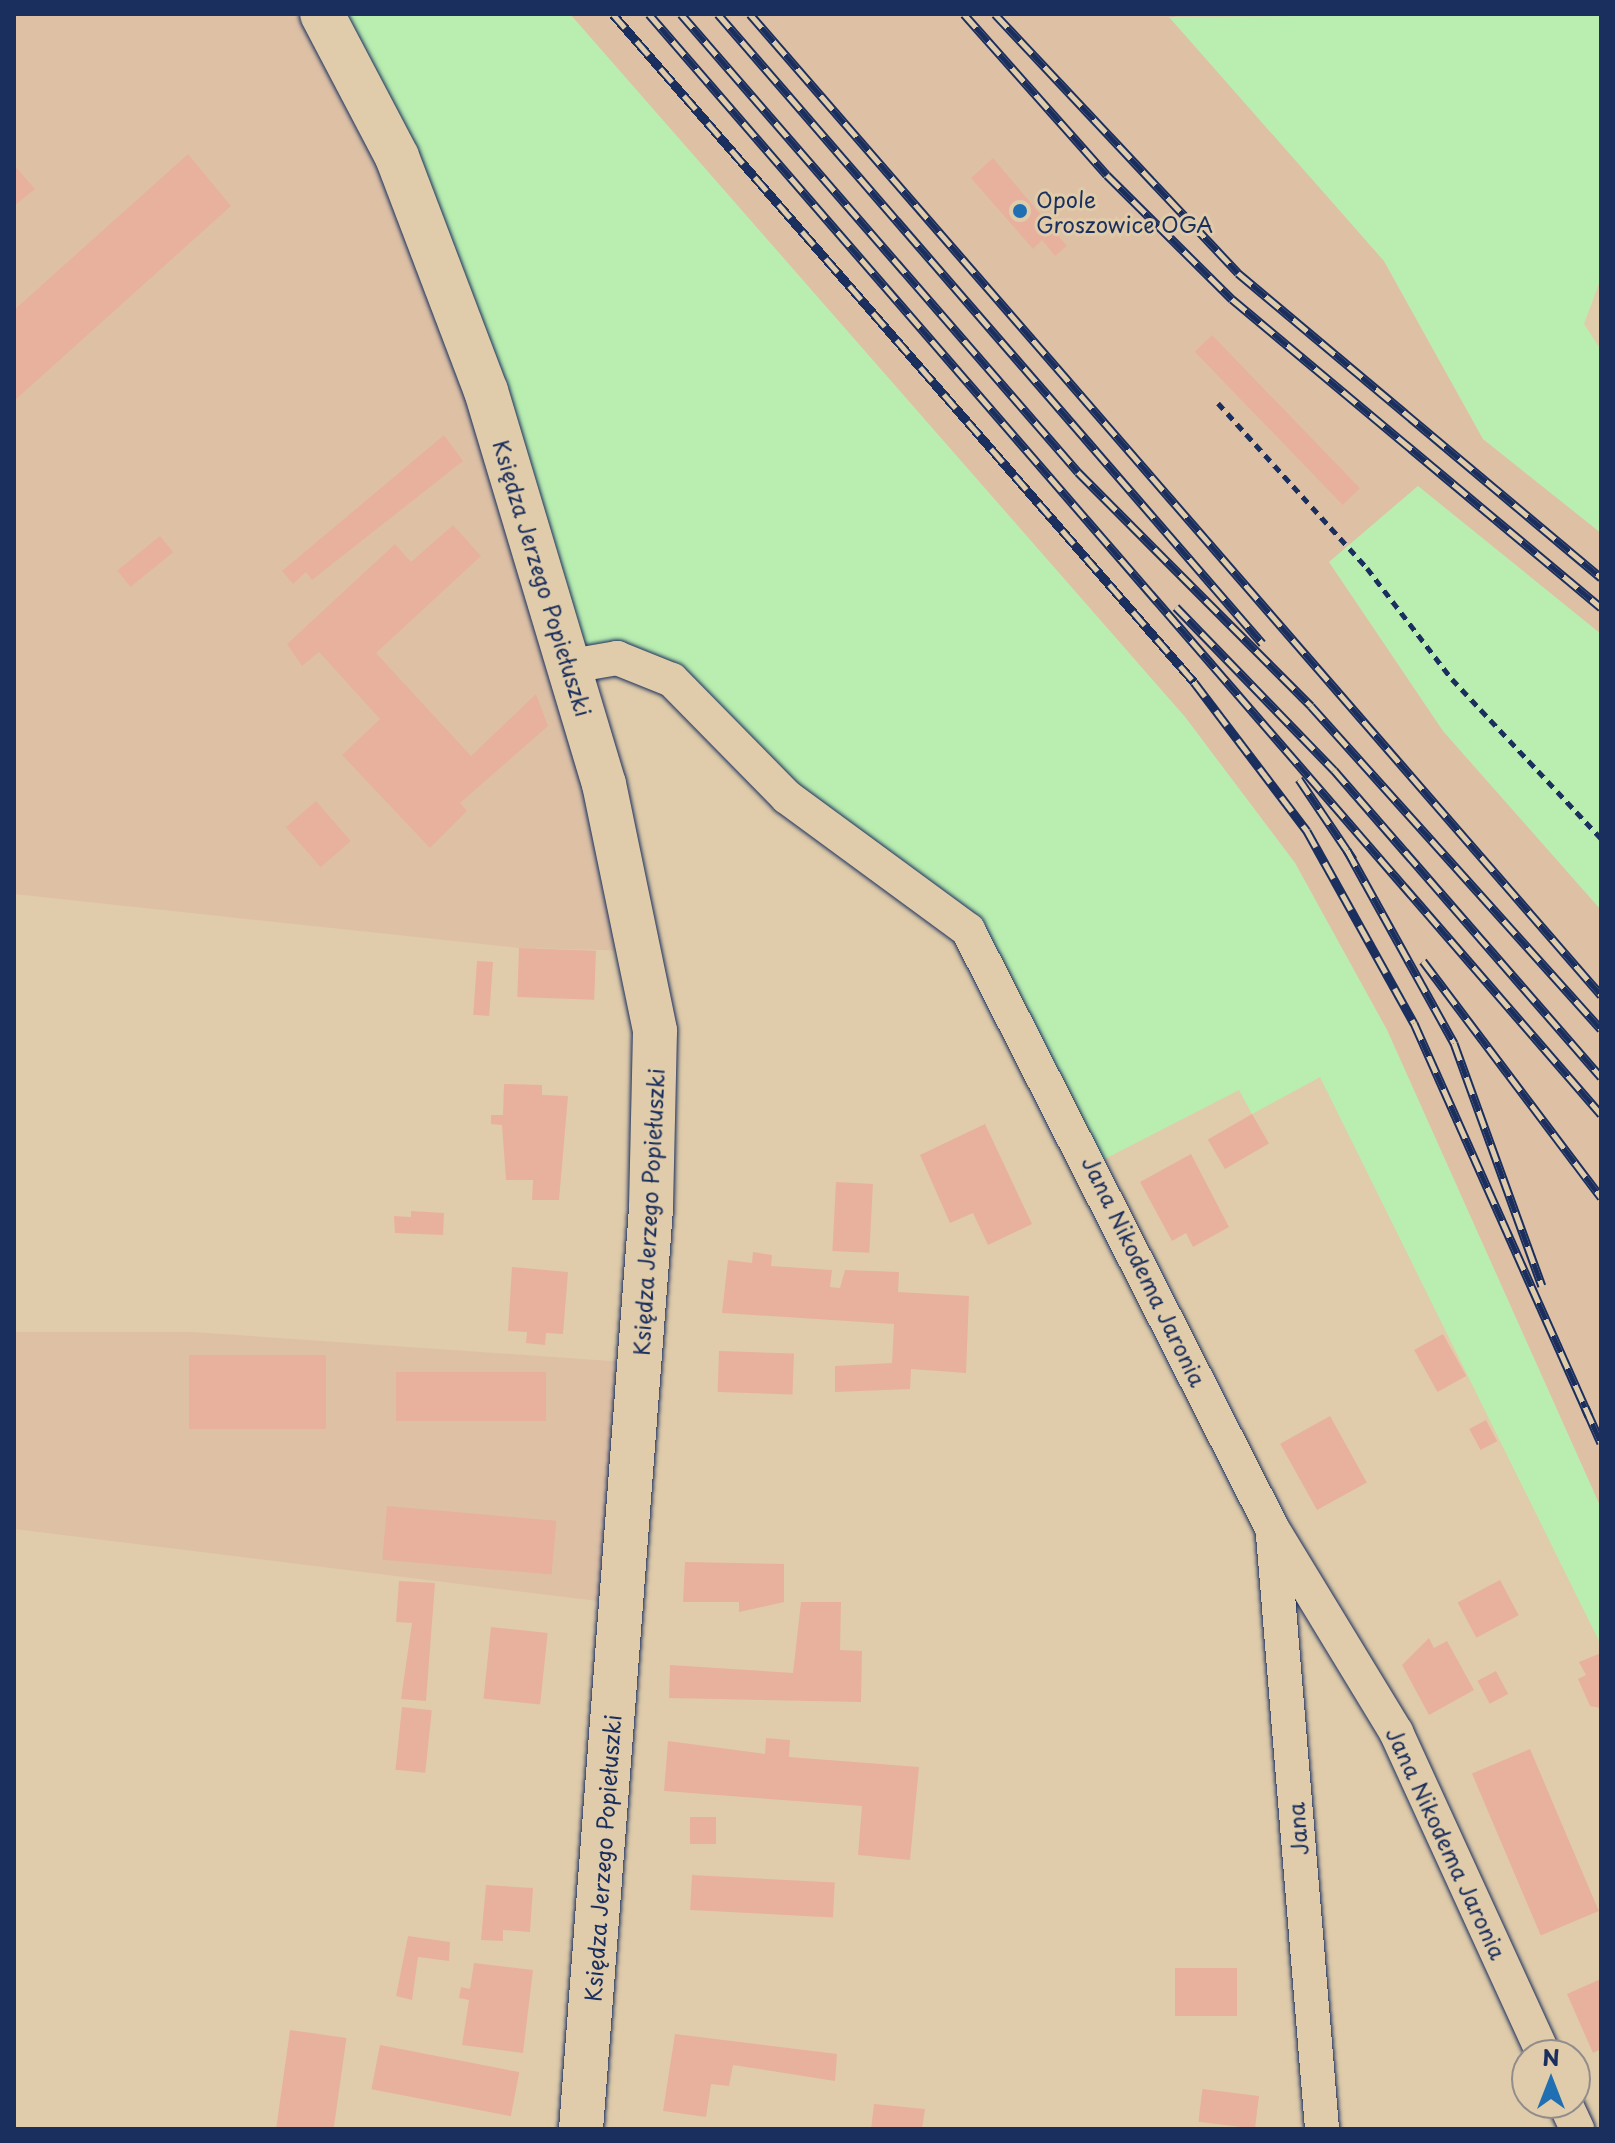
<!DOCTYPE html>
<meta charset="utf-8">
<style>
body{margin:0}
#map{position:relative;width:1615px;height:2143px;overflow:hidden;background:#e0ccaa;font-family:"Playpen Sans",sans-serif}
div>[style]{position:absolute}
.built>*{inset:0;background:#dec1a5}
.green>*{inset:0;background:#b9eeb0}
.building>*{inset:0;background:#e8b19d;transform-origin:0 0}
.path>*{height:5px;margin-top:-2.5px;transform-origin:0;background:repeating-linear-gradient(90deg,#1b2f5e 0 8px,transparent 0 14px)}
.roads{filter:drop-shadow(0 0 2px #1b2f5e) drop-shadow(0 0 2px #1b2f5e)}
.street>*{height:34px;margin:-17px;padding:0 17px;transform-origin:17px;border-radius:17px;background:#e0ccaa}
.secondary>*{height:44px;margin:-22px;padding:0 22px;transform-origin:22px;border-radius:22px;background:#e0ccaa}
.rail>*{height:9px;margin-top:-4.5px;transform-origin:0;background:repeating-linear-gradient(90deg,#e0ccaa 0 18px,#1b2f5e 0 36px);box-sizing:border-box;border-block:2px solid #1b2f5e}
.dots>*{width:22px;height:22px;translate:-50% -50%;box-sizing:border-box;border:4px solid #e0ccaa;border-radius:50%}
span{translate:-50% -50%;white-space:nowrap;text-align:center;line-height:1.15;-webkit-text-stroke:6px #e0ccaa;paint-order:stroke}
.poi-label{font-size:22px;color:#1b2f5e}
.left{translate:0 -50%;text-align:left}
.street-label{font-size:22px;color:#1b2f5e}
.frame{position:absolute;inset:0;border:16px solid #1b2f5e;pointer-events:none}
.north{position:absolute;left:1511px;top:2039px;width:80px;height:80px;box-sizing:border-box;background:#e0ccaa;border:2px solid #918d8c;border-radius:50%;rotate:0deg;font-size:22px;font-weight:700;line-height:32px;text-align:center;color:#1b2f5e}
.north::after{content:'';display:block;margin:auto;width:28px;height:36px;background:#1f6fb2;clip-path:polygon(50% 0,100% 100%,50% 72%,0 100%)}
</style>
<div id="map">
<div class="built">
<i style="clip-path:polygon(14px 14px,322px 14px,370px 97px,641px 951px,519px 948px,14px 894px)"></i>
<i style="clip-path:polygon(570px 14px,1173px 14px,1384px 261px,1483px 439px,1601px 533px,1601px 1508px,1387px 1030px,1295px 863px,1185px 717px)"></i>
<i style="clip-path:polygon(14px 1332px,194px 1332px,640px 1363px,622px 1604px,14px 1529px)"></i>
</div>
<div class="green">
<i style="clip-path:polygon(322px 14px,570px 14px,1185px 717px,1295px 863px,1387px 1030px,1601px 1508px,1601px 1645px,1320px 1077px,1252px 1114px,1239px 1090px,1093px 1165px,994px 972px,672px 680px,571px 666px)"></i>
<i style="clip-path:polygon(1601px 14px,1601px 278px,1584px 324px,1601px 350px,1601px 533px,1483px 439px,1384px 261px,1169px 17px)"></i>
<i style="clip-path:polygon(1418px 486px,1601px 634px,1601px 910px,1443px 731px,1329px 562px)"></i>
</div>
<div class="building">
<i style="clip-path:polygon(188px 154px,231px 206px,14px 401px,14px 310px)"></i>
<i style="clip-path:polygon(993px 158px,1067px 246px,1055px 256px,1042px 240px,1033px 249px,971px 178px)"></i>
<i style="clip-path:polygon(14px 165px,35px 189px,14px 206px)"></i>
<i style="left:1212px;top:335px;width:213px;height:24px;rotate:46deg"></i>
<i style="clip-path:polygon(444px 435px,463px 461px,312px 580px,306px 572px,293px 584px,282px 571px)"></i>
<i style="clip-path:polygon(453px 525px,481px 556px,376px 653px,471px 756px,536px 694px,548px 726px,460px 803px,467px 811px,430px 848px,342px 755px,380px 719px,319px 652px,302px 666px,287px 644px,395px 544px,411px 562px)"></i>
<i style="left:160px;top:536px;width:21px;height:55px;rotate:51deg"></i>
<i style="left:316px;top:801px;width:53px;height:40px;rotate:49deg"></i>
<i style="left:519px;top:948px;width:77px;height:49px;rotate:2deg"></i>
<i style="left:477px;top:961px;width:16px;height:54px;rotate:4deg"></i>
<i style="clip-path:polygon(504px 1084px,542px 1085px,542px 1095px,568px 1096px,559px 1200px,532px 1200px,533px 1180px,506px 1180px,502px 1125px,491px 1124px,491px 1115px,503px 1115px)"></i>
<i style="left:1252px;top:1114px;width:34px;height:51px;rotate:60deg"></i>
<i style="clip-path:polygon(985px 1124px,1032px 1224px,988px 1245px,973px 1213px,950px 1223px,920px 1155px)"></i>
<i style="clip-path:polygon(1191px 1154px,1229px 1227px,1193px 1247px,1186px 1233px,1172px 1241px,1140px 1182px)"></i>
<i style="left:836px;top:1182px;width:37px;height:69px;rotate:3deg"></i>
<i style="clip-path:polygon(411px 1211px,444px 1213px,443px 1235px,395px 1233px,394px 1216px,411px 1217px)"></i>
<i style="clip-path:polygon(753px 1252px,772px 1255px,771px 1266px,832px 1270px,830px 1287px,840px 1288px,845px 1270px,899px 1272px,898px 1292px,969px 1296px,966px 1373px,911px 1369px,910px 1389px,835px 1392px,835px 1366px,892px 1363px,894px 1324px,722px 1313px,728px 1260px,752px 1263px)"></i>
<i style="clip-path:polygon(512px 1267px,568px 1272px,563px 1334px,546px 1333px,545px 1345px,526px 1343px,527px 1332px,508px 1331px)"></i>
<i style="left:1443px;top:1334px;width:48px;height:33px;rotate:61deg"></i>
<i style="left:719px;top:1351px;width:75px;height:41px;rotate:2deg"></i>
<i style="left:189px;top:1355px;width:137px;height:74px"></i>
<i style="left:396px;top:1372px;width:150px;height:49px"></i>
<i style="left:1330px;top:1416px;width:76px;height:57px;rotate:61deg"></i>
<i style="left:1486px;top:1420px;width:24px;height:19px;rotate:62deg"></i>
<i style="left:387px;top:1506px;width:170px;height:54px;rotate:5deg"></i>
<i style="clip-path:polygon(685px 1562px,784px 1564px,784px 1602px,739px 1612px,739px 1602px,683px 1602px)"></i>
<i style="left:1500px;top:1580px;width:40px;height:48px;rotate:62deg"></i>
<i style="clip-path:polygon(399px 1581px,435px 1583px,426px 1701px,401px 1699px,412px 1623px,396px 1622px)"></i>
<i style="clip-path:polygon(801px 1602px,841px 1602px,840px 1650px,862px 1651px,861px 1702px,669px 1698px,670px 1665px,793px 1673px)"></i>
<i style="left:491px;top:1627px;width:57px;height:72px;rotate:6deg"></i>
<i style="clip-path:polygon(1429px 1638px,1434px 1648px,1447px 1641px,1474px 1690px,1429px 1715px,1402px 1665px)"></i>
<i style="clip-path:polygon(1601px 1653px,1601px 1708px,1590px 1706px,1578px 1679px,1586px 1675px,1579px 1662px)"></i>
<i style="left:1496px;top:1671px;width:26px;height:21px;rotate:62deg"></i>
<i style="left:402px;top:1707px;width:30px;height:63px;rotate:6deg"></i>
<i style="clip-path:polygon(766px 1738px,790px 1740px,789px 1757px,919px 1767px,910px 1860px,858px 1855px,862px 1806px,664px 1791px,668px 1741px,765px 1754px)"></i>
<i style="left:1530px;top:1749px;width:176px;height:63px;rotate:67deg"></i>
<i style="left:690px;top:1817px;width:26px;height:27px"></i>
<i style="left:692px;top:1875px;width:143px;height:35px;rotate:3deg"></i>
<i style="clip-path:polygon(486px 1885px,533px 1888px,530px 1932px,503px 1930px,503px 1941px,481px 1940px)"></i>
<i style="clip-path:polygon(408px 1936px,450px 1942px,449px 1961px,418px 1957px,412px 2000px,396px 1996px)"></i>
<i style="clip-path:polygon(474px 1963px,533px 1970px,523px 2053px,462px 2045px,469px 2000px,459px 1998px,461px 1987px,470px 1989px)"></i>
<i style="left:1175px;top:1968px;width:62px;height:48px"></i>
<i style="clip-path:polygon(1601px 1979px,1601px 2049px,1593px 2053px,1567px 1994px)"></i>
<i style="left:290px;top:2030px;width:57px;height:101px;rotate:8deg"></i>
<i style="clip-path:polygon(675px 2034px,837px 2054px,835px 2081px,733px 2065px,729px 2086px,711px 2084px,706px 2117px,663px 2111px)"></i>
<i style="left:380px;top:2045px;width:142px;height:45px;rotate:11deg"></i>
<i style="left:1259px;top:2096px;width:33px;height:57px;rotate:97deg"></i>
<i style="clip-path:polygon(874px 2104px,925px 2109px,922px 2129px,871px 2129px)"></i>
</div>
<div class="path">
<i style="left:1218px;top:403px;width:222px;rotate:47.9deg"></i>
<i style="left:1367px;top:568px;width:140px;rotate:52.6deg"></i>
<i style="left:1452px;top:679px;width:218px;rotate:46.9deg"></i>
</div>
<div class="roads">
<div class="street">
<i style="left:571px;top:666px;width:47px;rotate:-9.9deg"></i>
<i style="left:617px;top:658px;width:59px;rotate:21.8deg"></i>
<i style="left:672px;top:680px;width:164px;rotate:45.5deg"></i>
<i style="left:787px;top:797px;width:225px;rotate:36.3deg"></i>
<i style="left:968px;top:930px;width:671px;rotate:63.05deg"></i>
<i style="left:1272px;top:1528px;width:239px;rotate:58.7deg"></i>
<i style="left:1396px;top:1732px;width:355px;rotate:65.4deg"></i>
<i style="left:1273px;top:1535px;width:596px;rotate:85.28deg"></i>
<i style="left:1565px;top:2103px;width:29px;rotate:65deg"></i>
</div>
<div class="secondary">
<i style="left:322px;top:14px;width:161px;rotate:62.3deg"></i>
<i style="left:397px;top:157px;width:250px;rotate:69.2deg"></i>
<i style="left:486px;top:391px;width:410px;rotate:73.3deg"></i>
<i style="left:604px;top:784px;width:252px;rotate:78.3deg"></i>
<i style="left:655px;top:1031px;width:178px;rotate:91.3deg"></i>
<i style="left:651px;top:1209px;width:923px;rotate:94.35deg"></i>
</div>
</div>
<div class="rail">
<i style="left:613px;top:14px;width:885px;rotate:48.98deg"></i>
<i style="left:1194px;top:682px;width:187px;rotate:52.8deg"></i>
<i style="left:1307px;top:831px;width:220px;rotate:60.9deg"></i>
<i style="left:1414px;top:1023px;width:430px;rotate:66deg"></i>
<i style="left:649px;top:14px;width:1455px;rotate:49.13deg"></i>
<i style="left:681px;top:14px;width:606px;rotate:49.08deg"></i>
<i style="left:1078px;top:472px;width:330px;rotate:45.1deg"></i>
<i style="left:1311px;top:706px;width:434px;rotate:48.1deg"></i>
<i style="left:718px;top:14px;width:832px;rotate:49.14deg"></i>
<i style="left:750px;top:14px;width:1299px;rotate:49.06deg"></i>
<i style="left:964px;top:14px;width:215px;rotate:48.4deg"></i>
<i style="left:1107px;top:175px;width:176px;rotate:44.8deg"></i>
<i style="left:1232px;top:299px;width:481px;rotate:39.9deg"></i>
<i style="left:995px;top:14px;width:355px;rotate:46.8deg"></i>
<i style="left:1238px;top:273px;width:474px;rotate:40deg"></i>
<i style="left:1176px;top:607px;width:227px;rotate:45.9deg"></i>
<i style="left:1334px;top:770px;width:407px;rotate:49deg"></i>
<i style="left:1299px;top:779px;width:97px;rotate:56deg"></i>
<i style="left:1347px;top:850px;width:221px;rotate:61deg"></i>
<i style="left:1454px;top:1043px;width:258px;rotate:70.1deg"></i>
<i style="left:1423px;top:961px;width:296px;rotate:53deg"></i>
<i style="left:1585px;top:1407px;width:39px;rotate:66deg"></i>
</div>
<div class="dots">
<i style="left:1020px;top:211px;background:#1f6fb2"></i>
</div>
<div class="poi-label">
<span class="left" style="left:1036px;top:211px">Opole<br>Groszowice OGA</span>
</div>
<div class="street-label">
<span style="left:543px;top:578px;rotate:73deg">Księdza Jerzego Popiełuszki</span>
<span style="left:648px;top:1212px;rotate:-87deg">Księdza Jerzego Popiełuszki</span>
<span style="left:1145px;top:1271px;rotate:64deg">Jana Nikodema Jaronia</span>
<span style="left:1297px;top:1829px;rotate:-95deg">Jana</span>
<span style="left:1447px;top:1843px;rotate:65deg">Jana Nikodema Jaronia</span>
<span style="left:602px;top:1858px;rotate:-86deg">Księdza Jerzego Popiełuszki</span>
</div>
<div class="frame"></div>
<div class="north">N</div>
</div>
